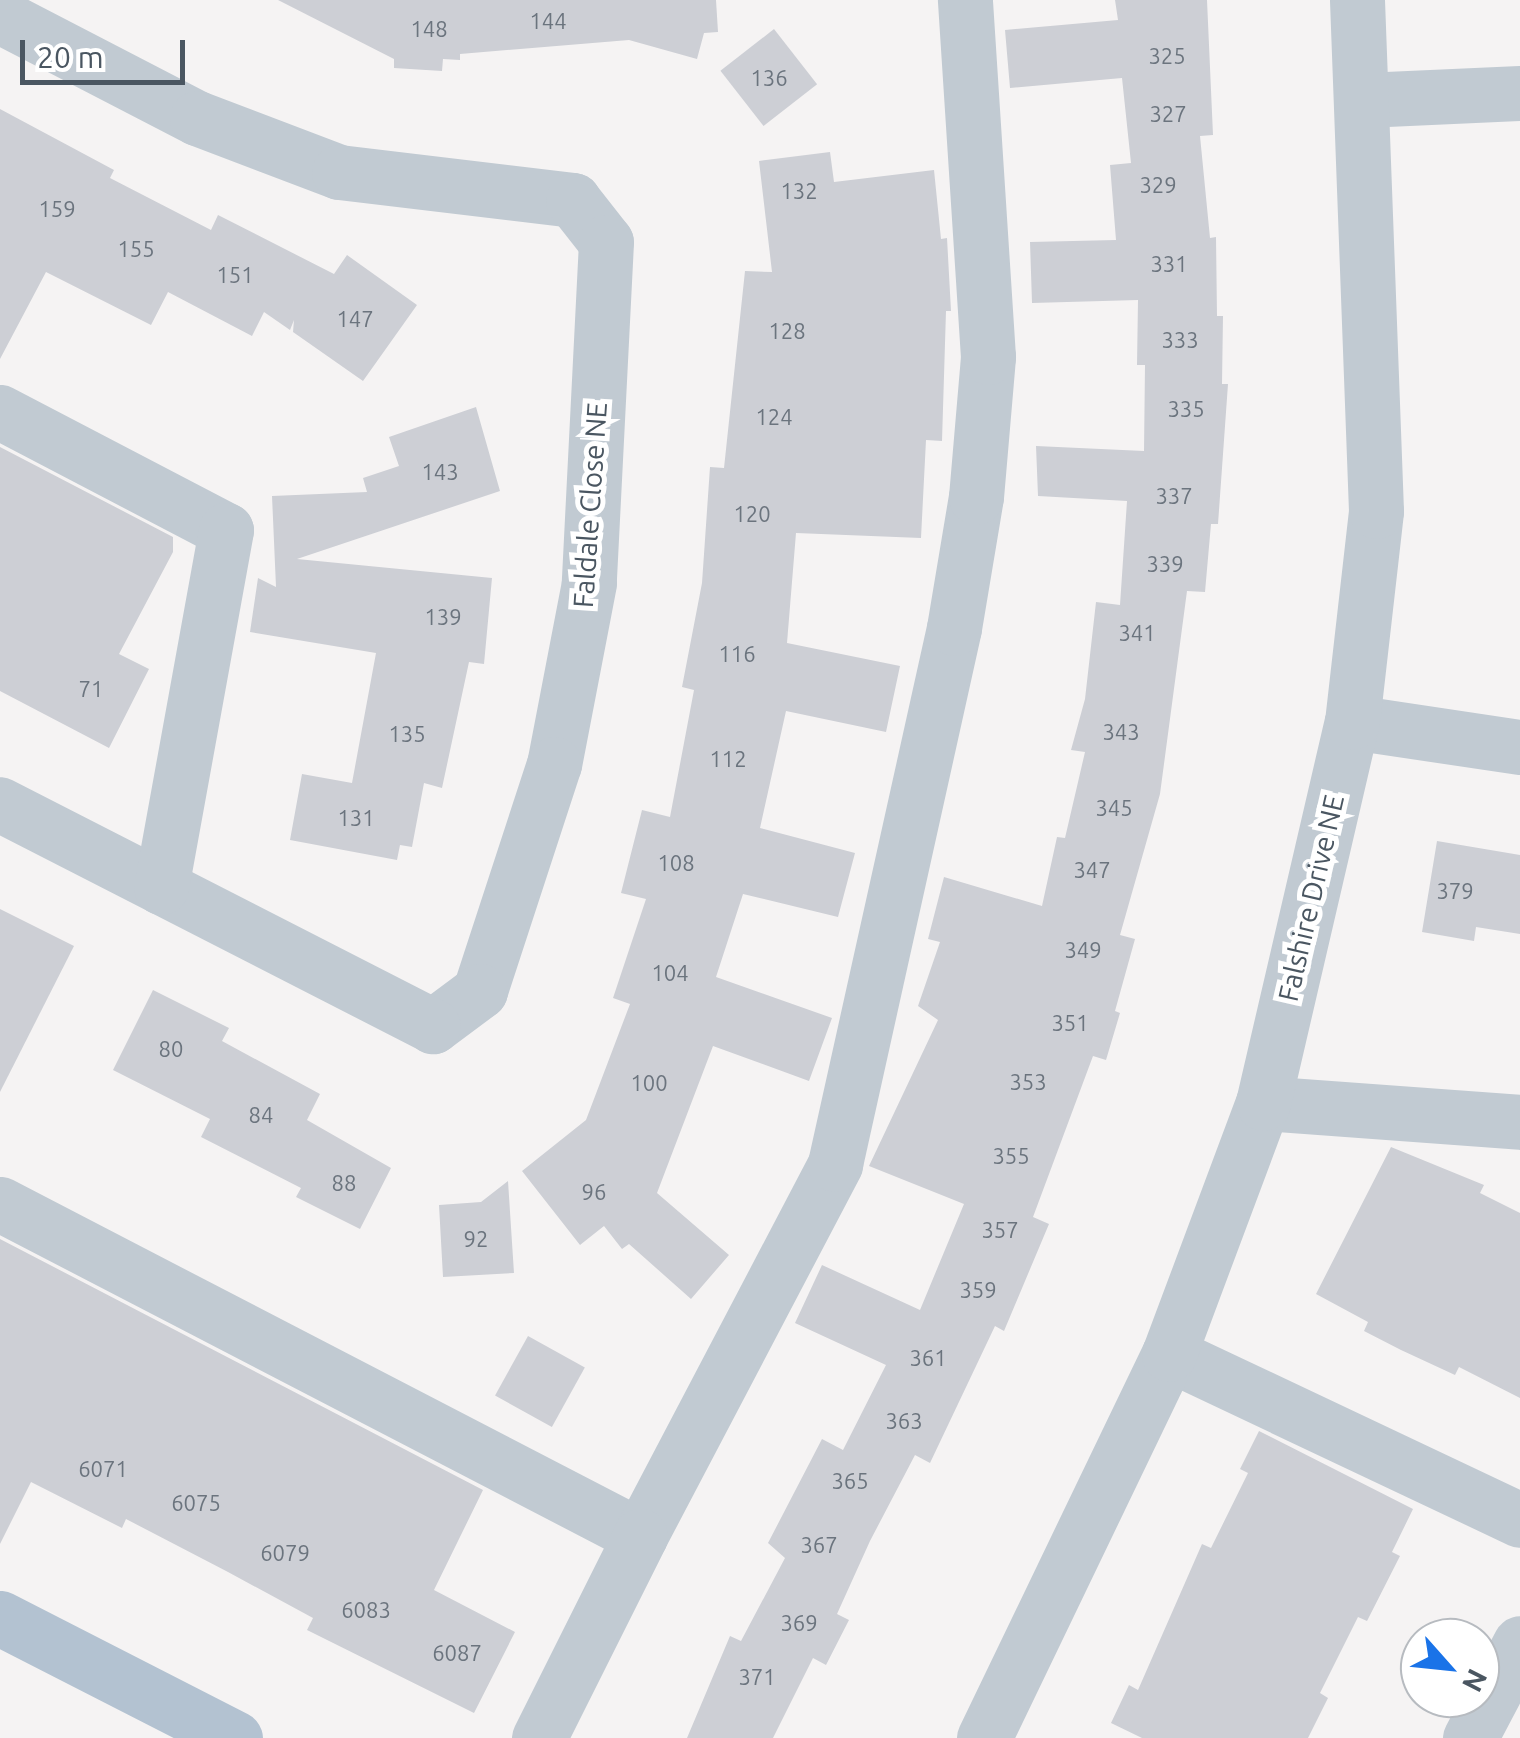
<!DOCTYPE html>
<style>
body{margin:0}
#map{position:relative;width:1520px;height:1738px;overflow:hidden;background:#f5f3f3;font-family:Ubuntu,sans-serif}
div>[style]{position:absolute}
.building>*{inset:0;background:#cdcfd5;transform-origin:0 0}
.minor>*{height:55px;margin:-27.5px;padding:0 27.5px;transform-origin:27.5px;border-radius:27.5px;background:#c1cad2}
.major>*{height:55px;margin:-27.5px;padding:0 27.5px;transform-origin:27.5px;border-radius:27.5px;background:#b3c2d1}
span{translate:-50% -50%;white-space:nowrap;text-align:center;line-height:1.15;-webkit-text-stroke:10px #fff;paint-order:stroke}
.number-label{font-size:22px;color:#6b747e}
.number-label span{-webkit-text-stroke-width:0}
.street-label{font-size:28px;color:#4a5661}
.north{position:absolute;left:1400px;top:1618px;width:100px;height:100px;box-sizing:border-box;background:#fff;border:2px solid #b7bbc0;border-radius:50%;rotate:117deg;font-size:28px;font-weight:700;line-height:40px;text-align:center;color:#4a5661}
.north::after{content:'';display:block;margin:auto;width:35px;height:45px;background:#1a73e8;clip-path:polygon(50% 0,100% 100%,50% 72%,0 100%)}
.scale{position:absolute;left:20px;top:40px;width:165px;height:45px;box-sizing:border-box;border:5px solid #4a5661;border-top:0;padding-left:12px;font-size:30px;line-height:35px;white-space:nowrap;color:#4a5661;-webkit-text-stroke:8px #fff;paint-order:stroke}
</style>
<div id="map">
<div class="building">
<i style="clip-path:polygon(278px 0,716px 0,718px 32px,704px 33px,697px 59px,629px 40px,460px 54px,460px 60px,443px 59px,442px 71px,394px 68px,394px 59px)"></i>
<i style="clip-path:polygon(1115px 0,1207px 0,1213px 135px,1200px 136px,1210px 238px,1216px 237px,1217px 316px,1223px 316px,1222px 384px,1228px 384px,1218px 524px,1211px 524px,1205px 592px,1187px 591px,1160px 794px,1120px 935px,1135px 939px,1115px 1011px,1120px 1013px,1106px 1060px,1093px 1056px,1033px 1217px,1049px 1224px,1004px 1331px,995px 1326px,930px 1463px,915px 1455px,870px 1541px,837px 1614px,849px 1620px,826px 1665px,813px 1658px,773px 1738px,687px 1738px,730px 1636px,741px 1641px,785px 1558px,768px 1543px,822px 1439px,843px 1450px,886px 1365px,795px 1323px,822px 1265px,920px 1310px,964px 1204px,869px 1166px,938px 1020px,918px 1006px,940px 942px,928px 939px,944px 877px,1042px 906px,1057px 837px,1065px 838px,1085px 752px,1071px 750px,1085px 699px,1096px 602px,1120px 605px,1127px 501px,1038px 496px,1036px 446px,1144px 451px,1145px 365px,1137px 365px,1138px 300px,1032px 303px,1030px 242px,1116px 240px,1110px 165px,1131px 163px,1122px 78px,1010px 88px,1005px 30px,1118px 20px)"></i>
<i style="left:774px;top:29px;width:70px;height:68px;rotate:52deg"></i>
<i style="clip-path:polygon(0 109px,114px 170px,110px 178px,211px 230px,218px 215px,334px 274px,347px 255px,417px 305px,363px 381px,293px 332px,294px 320px,290px 330px,264px 312px,252px 336px,168px 292px,151px 325px,46px 272px,0 359px)"></i>
<i style="clip-path:polygon(830px 152px,834px 182px,934px 170px,941px 239px,947px 238px,951px 311px,946px 311px,942px 441px,926px 440px,921px 538px,796px 533px,787px 643px,900px 666px,886px 732px,786px 711px,760px 828px,855px 853px,838px 917px,743px 894px,716px 977px,832px 1018px,809px 1081px,713px 1046px,657px 1193px,729px 1255px,691px 1299px,629px 1244px,622px 1249px,604px 1226px,580px 1245px,522px 1171px,586px 1120px,630px 1004px,613px 998px,646px 899px,621px 893px,642px 810px,670px 817px,694px 690px,682px 687px,702px 583px,710px 467px,724px 468px,745px 271px,772px 272px,759px 161px)"></i>
<i style="clip-path:polygon(476px 407px,500px 491px,297px 559px,492px 578px,484px 664px,469px 662px,442px 788px,424px 783px,412px 847px,400px 845px,397px 860px,290px 840px,302px 774px,352px 783px,376px 653px,250px 632px,258px 578px,276px 587px,272px 496px,367px 492px,363px 478px,399px 466px,389px 437px)"></i>
<i style="clip-path:polygon(0 447px,173px 537px,173px 552px,119px 654px,149px 669px,109px 748px,0 691px)"></i>
<i style="clip-path:polygon(1437px 841px,1520px 855px,1520px 934px,1476px 927px,1474px 941px,1422px 932px)"></i>
<i style="clip-path:polygon(0 909px,74px 946px,0 1092px)"></i>
<i style="clip-path:polygon(153px 990px,229px 1028px,222px 1041px,320px 1094px,307px 1120px,391px 1168px,360px 1229px,296px 1197px,301px 1188px,201px 1137px,210px 1119px,113px 1070px)"></i>
<i style="clip-path:polygon(1391px 1147px,1484px 1185px,1480px 1193px,1520px 1213px,1520px 1398px,1459px 1367px,1455px 1375px,1401px 1350px,1364px 1331px,1368px 1322px,1316px 1294px)"></i>
<i style="clip-path:polygon(508px 1181px,514px 1273px,443px 1277px,439px 1205px,481px 1202px)"></i>
<i style="clip-path:polygon(0 1239px,483px 1490px,434px 1590px,515px 1632px,474px 1713px,307px 1630px,313px 1618px,228px 1572px,126px 1519px,122px 1528px,31px 1482px,0 1544px)"></i>
<i style="left:528px;top:1336px;width:65px;height:68px;rotate:29deg"></i>
<i style="clip-path:polygon(1259px 1431px,1413px 1509px,1392px 1552px,1400px 1556px,1367px 1621px,1358px 1617px,1320px 1693px,1328px 1698px,1308px 1738px,1142px 1738px,1111px 1723px,1129px 1685px,1138px 1690px,1202px 1544px,1211px 1548px,1248px 1473px,1240px 1469px)"></i>
</div>
<div class="minor">
<i style="left:0;top:16px;width:222px;rotate:27.4deg"></i>
<i style="left:197px;top:118px;width:152px;rotate:20.8deg"></i>
<i style="left:339px;top:172px;width:236px;rotate:6.8deg"></i>
<i style="left:573px;top:200px;width:53px;rotate:51.8deg"></i>
<i style="left:606px;top:242px;width:341px;rotate:92.9deg"></i>
<i style="left:589px;top:583px;width:184px;rotate:100.9deg"></i>
<i style="left:554px;top:764px;width:239px;rotate:108.1deg"></i>
<i style="left:480px;top:991px;width:59px;rotate:143.3deg"></i>
<i style="left:433px;top:1026px;width:487px;rotate:-152.9deg"></i>
<i style="left:1364px;top:100px;width:156px;rotate:-2.6deg"></i>
<i style="left:0;top:412px;width:255px;rotate:27.6deg"></i>
<i style="left:226px;top:530px;width:363px;rotate:100.3deg"></i>
<i style="left:1352px;top:722px;width:170px;rotate:8.5deg"></i>
<i style="left:1263px;top:1103px;width:258px;rotate:4.2deg"></i>
<i style="left:0;top:1204px;width:721px;rotate:27.42deg"></i>
<i style="left:640px;top:1536px;width:420px;rotate:-62.3deg"></i>
<i style="left:835px;top:1164px;width:549px;rotate:-77.48deg"></i>
<i style="left:954px;top:628px;width:133px;rotate:-80.5deg"></i>
<i style="left:976px;top:497px;width:141px;rotate:-85.1deg"></i>
<i style="left:988px;top:357px;width:358px;rotate:-93.7deg"></i>
<i style="left:1169px;top:1354px;width:388px;rotate:25.3deg"></i>
<i style="left:539px;top:1738px;width:226px;rotate:-63.4deg"></i>
<i style="left:984px;top:1738px;width:426px;rotate:-64.3deg"></i>
<i style="left:1169px;top:1354px;width:268px;rotate:-69.5deg"></i>
<i style="left:1263px;top:1103px;width:391px;rotate:-76.9deg"></i>
<i style="left:1352px;top:722px;width:212px;rotate:-83.5deg"></i>
<i style="left:1376px;top:511px;width:511px;rotate:-92.13deg"></i>
<i style="left:1470px;top:1738px;width:107px;rotate:-62.2deg"></i>
</div>
<div class="major">
<i style="left:0;top:1618px;width:264px;rotate:27.1deg"></i>
</div>
<div class="number-label">
<span style="left:548px;top:21px">144</span>
<span style="left:429px;top:29px">148</span>
<span style="left:1167px;top:56px">325</span>
<span style="left:769px;top:78px">136</span>
<span style="left:1168px;top:114px">327</span>
<span style="left:1158px;top:185px">329</span>
<span style="left:799px;top:191px">132</span>
<span style="left:57px;top:209px">159</span>
<span style="left:136px;top:249px">155</span>
<span style="left:1169px;top:264px">331</span>
<span style="left:235px;top:275px">151</span>
<span style="left:355px;top:319px">147</span>
<span style="left:787px;top:331px">128</span>
<span style="left:1180px;top:340px">333</span>
<span style="left:1186px;top:409px">335</span>
<span style="left:774px;top:417px">124</span>
<span style="left:440px;top:472px">143</span>
<span style="left:1174px;top:496px">337</span>
<span style="left:752px;top:514px">120</span>
<span style="left:1165px;top:564px">339</span>
<span style="left:443px;top:617px">139</span>
<span style="left:1137px;top:633px">341</span>
<span style="left:737px;top:654px">116</span>
<span style="left:91px;top:689px">71</span>
<span style="left:1121px;top:732px">343</span>
<span style="left:407px;top:734px">135</span>
<span style="left:728px;top:759px">112</span>
<span style="left:1114px;top:808px">345</span>
<span style="left:356px;top:818px">131</span>
<span style="left:676px;top:863px">108</span>
<span style="left:1092px;top:870px">347</span>
<span style="left:1455px;top:891px">379</span>
<span style="left:1083px;top:950px">349</span>
<span style="left:670px;top:973px">104</span>
<span style="left:1070px;top:1023px">351</span>
<span style="left:171px;top:1049px">80</span>
<span style="left:1028px;top:1082px">353</span>
<span style="left:649px;top:1083px">100</span>
<span style="left:261px;top:1115px">84</span>
<span style="left:1011px;top:1156px">355</span>
<span style="left:344px;top:1183px">88</span>
<span style="left:594px;top:1192px">96</span>
<span style="left:1000px;top:1230px">357</span>
<span style="left:476px;top:1239px">92</span>
<span style="left:978px;top:1290px">359</span>
<span style="left:928px;top:1358px">361</span>
<span style="left:904px;top:1421px">363</span>
<span style="left:103px;top:1469px">6071</span>
<span style="left:850px;top:1481px">365</span>
<span style="left:196px;top:1503px">6075</span>
<span style="left:819px;top:1545px">367</span>
<span style="left:285px;top:1553px">6079</span>
<span style="left:366px;top:1610px">6083</span>
<span style="left:799px;top:1623px">369</span>
<span style="left:457px;top:1653px">6087</span>
<span style="left:757px;top:1677px">371</span>
</div>
<div class="street-label">
<span style="left:590px;top:505px;rotate:-86deg">Faldale Close NE</span>
<span style="left:1311px;top:898px;rotate:-77deg">Falshire Drive NE</span>
</div>
<div class="north">N</div>
<div class="scale">20 m</div>
</div>
